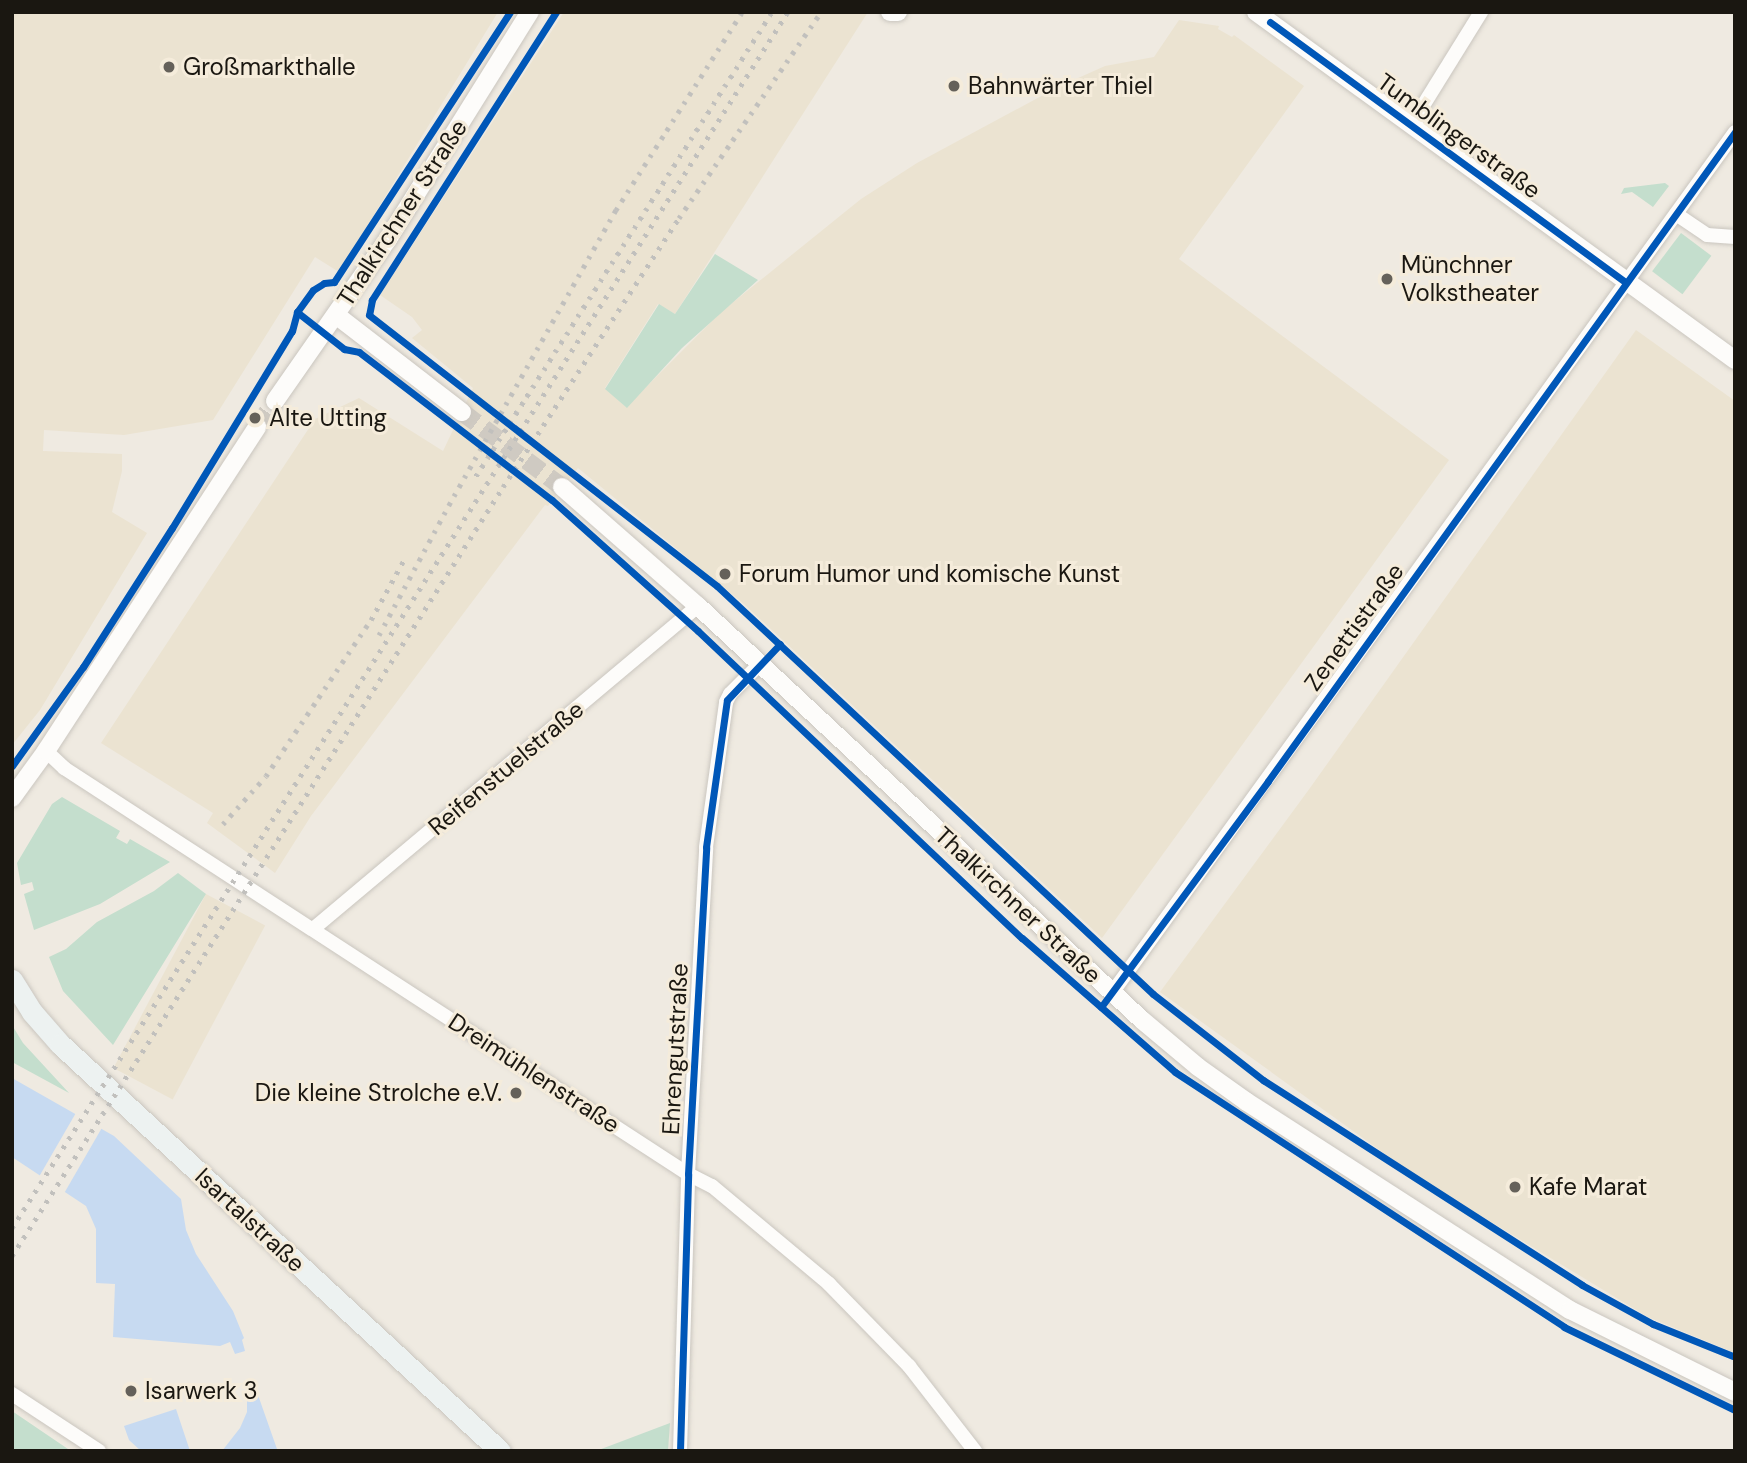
<!DOCTYPE html>
<meta charset="utf-8">
<style>
body{margin:0}
#map{position:relative;width:1747px;height:1463px;overflow:hidden;background:#efeae1;font-family:"DM Sans",sans-serif}
div>[style]{position:absolute}
.built>*{inset:0;background:#ebe3d1;transform-origin:0 0}
.green>*{inset:0;background:#c4decd;transform-origin:0 0}
.water>*{inset:0;background:#c7daf1}
.pier>*{inset:0;background:#efeae1;transform-origin:0 0}
.tertiary-tunnel>*{height:18px;margin-top:-9px;transform-origin:0;background:repeating-linear-gradient(90deg,#cfcac2 0 18px,transparent 0 27px)}
.roads{filter:drop-shadow(0 0 2px #cac6bf) drop-shadow(0 0 2px #cac6bf)}
.minor>*{height:14px;margin:-7px;padding:0 7px;transform-origin:7px;border-radius:7px;background:#fdfcfa}
.tertiary>*{height:18px;margin:-9px;padding:0 9px;transform-origin:9px;border-radius:9px;background:#fdfcfa}
.secondary>*{height:21px;margin:-10.5px;padding:0 10.5px;transform-origin:10.5px;border-radius:10.5px;background:#edf2f1}
.rail>*{height:5px;margin-top:-2.5px;transform-origin:0;background:repeating-linear-gradient(90deg,#c1c0bd 0 3.5px,transparent 0 10.5px)}
.cycleway>*{height:7px;margin:-3.5px;padding:0 3.5px;transform-origin:3.5px;border-radius:3.5px;background:#0057b8}
.dots>*{width:19px;height:19px;translate:-50% -50%;box-sizing:border-box;border:4px solid #f5ecdb;border-radius:50%}
span{translate:-50% -50%;white-space:nowrap;text-align:center;line-height:1.15;-webkit-text-stroke:6px #f5ecdb;paint-order:stroke}
.poi-label{font-size:24px;color:#1a1711}
.left{translate:0 -50%;text-align:left}
.right{translate:-100% -50%;text-align:right}
.street-label{font-size:24px;color:#1a1711}
.frame{position:absolute;inset:0;border:14px solid #1a1711;pointer-events:none}
</style>
<div id="map">
<div class="built">
<i style="clip-path:polygon(12px 12px,498px 12px,339px 272px,315px 257px,213px 420px,124px 435px,44px 430px,43px 451px,122px 454px,122px 471px,112px 512px,147px 533px,40px 710px,12px 745px)"></i>
<i style="clip-path:polygon(564px 12px,868px 12px,675px 314px,658px 304px,605px 388px,626px 407px,721px 312px,861px 199px,917px 163px,1058px 87px,1105px 66px,1154px 57px,1179px 20px,1219px 26px,1218px 29px,1232px 37px,1234px 35px,1304px 86px,1179px 259px,1449px 460px,1102px 938px,744px 604px,578px 468px,548px 506px,545px 505px,311px 816px,275px 873px,207px 823px,213px 813px,101px 743px,315px 419px,359px 398px,443px 451px,473px 388px,412px 338px,422px 330px,412px 317px,380px 295px)"></i>
<i style="clip-path:polygon(1636px 330px,1735px 401px,1735px 1353px,1648px 1317px,1440px 1191px,1438px 1192px,1160px 992px,1310px 788px)"></i>
<i style="left:206px;top:894px;width:67px;height:197px;rotate:28deg"></i>
</div>
<div class="green">
<i style="clip-path:polygon(1665px 183px,1669px 186px,1653px 207px,1632px 192px,1621px 194px,1624px 188px)"></i>
<i style="left:1681px;top:233px;width:38px;height:48px;rotate:37deg"></i>
<i style="clip-path:polygon(715px 254px,758px 280px,682px 348px,627px 408px,605px 389px,659px 304px,675px 314px)"></i>
<i style="clip-path:polygon(62px 797px,120px 831px,116px 838px,127px 844px,130px 839px,170px 862px,100px 904px,34px 930px,24px 894px,34px 890px,32px 882px,21px 885px,17px 863px,52px 804px)"></i>
<i style="clip-path:polygon(178px 873px,206px 894px,113px 1045px,63px 991px,49px 957px,66px 949px,97px 922px,154px 891px)"></i>
<i style="clip-path:polygon(12px 1025px,23px 1043px,69px 1093px,12px 1062px)"></i>
<i style="clip-path:polygon(12px 1411px,68px 1449px,71px 1451px,12px 1451px)"></i>
<i style="clip-path:polygon(670px 1423px,668px 1451px,596px 1451px)"></i>
</div>
<div class="water">
<i style="clip-path:polygon(12px 1078px,114px 1136px,181px 1199px,186px 1230px,196px 1254px,233px 1311px,244px 1338px,242px 1340px,245px 1351px,235px 1354px,230px 1342px,220px 1346px,113px 1337px,115px 1284px,96px 1283px,96px 1229px,86px 1206px,12px 1157px)"></i>
<i style="clip-path:polygon(258px 1395px,277px 1449px,222px 1451px,240px 1428px,247px 1412px,247px 1398px)"></i>
<i style="clip-path:polygon(176px 1409px,190px 1451px,141px 1451px,129px 1440px,124px 1426px)"></i>
</div>
<div class="pier">
<i style="left:77px;top:1111px;width:30px;height:78px;rotate:30deg"></i>
</div>
<div class="tertiary-tunnel">
<i style="left:462px;top:412px;width:125px;rotate:36.9deg"></i>
<i style="left:257px;top:427px;width:32px;rotate:-55deg"></i>
</div>
<div class="roads">
<div class="minor">
<i style="left:1411px;top:125px;width:133px;rotate:-58.2deg"></i>
<i style="left:1676px;top:214px;width:37px;rotate:34deg"></i>
<i style="left:1707px;top:235px;width:28px;rotate:4deg"></i>
<i style="left:46px;top:751px;width:25px;rotate:43deg"></i>
<i style="left:64px;top:768px;width:744px;rotate:33.05deg"></i>
<i style="left:688px;top:1174px;width:27px;rotate:27deg"></i>
<i style="left:712px;top:1186px;width:153px;rotate:39.9deg"></i>
<i style="left:829px;top:1284px;width:115px;rotate:45.7deg"></i>
<i style="left:909px;top:1366px;width:108px;rotate:52.2deg"></i>
<i style="left:313px;top:929px;width:503px;rotate:-40deg"></i>
<i style="left:1112px;top:993px;width:1063px;rotate:-54.11deg"></i>
<i style="left:12px;top:1394px;width:104px;rotate:33.2deg"></i>
<i style="left:680px;top:1451px;width:277px;rotate:-88.3deg"></i>
<i style="left:688px;top:1174px;width:327px;rotate:-86.8deg"></i>
<i style="left:706px;top:847px;width:146px;rotate:-82.1deg"></i>
<i style="left:726px;top:702px;width:9px;rotate:-63deg"></i>
<i style="left:730px;top:694px;width:42px;rotate:-45deg"></i>
</div>
<div class="tertiary">
<i style="left:890px;top:12px;width:8px"></i>
<i style="left:1256px;top:12px;width:592px;rotate:36deg"></i>
<i style="left:336px;top:315px;width:159px;rotate:37.6deg"></i>
<i style="left:275px;top:401px;width:198px;rotate:-55.1deg"></i>
<i style="left:388px;top:239px;width:268px;rotate:-58deg"></i>
<i style="left:562px;top:487px;width:181px;rotate:41.2deg"></i>
<i style="left:698px;top:606px;width:607px;rotate:43deg"></i>
<i style="left:1142px;top:1020px;width:73px;rotate:40deg"></i>
<i style="left:1198px;top:1067px;width:60px;rotate:35.5deg"></i>
<i style="left:1247px;top:1102px;width:384px;rotate:32.8deg"></i>
<i style="left:1570px;top:1310px;width:184px;rotate:26.4deg"></i>
<i style="left:12px;top:798px;width:58px;rotate:-54.1deg"></i>
<i style="left:46px;top:751px;width:387px;rotate:-56.9deg"></i>
</div>
<div class="secondary">
<i style="left:12px;top:980px;width:38px;rotate:58deg"></i>
<i style="left:32px;top:1012px;width:43px;rotate:48.8deg"></i>
<i style="left:60px;top:1044px;width:599px;rotate:42.77deg"></i>
</div>
</div>
<div class="rail">
<i style="left:476px;top:476px;width:550px;rotate:-57.46deg"></i>
<i style="left:379px;top:635px;width:158px;rotate:-61.7deg"></i>
<i style="left:454px;top:496px;width:329px;rotate:-60.5deg"></i>
<i style="left:616px;top:210px;width:235px;rotate:-57.5deg"></i>
<i style="left:223px;top:824px;width:64px;rotate:-48.1deg"></i>
<i style="left:266px;top:776px;width:188px;rotate:-56.1deg"></i>
<i style="left:371px;top:620px;width:68px;rotate:-61.2deg"></i>
<i style="left:12px;top:1228px;width:1443px;rotate:-57.46deg"></i>
<i style="left:12px;top:1256px;width:912px;rotate:-57.44deg"></i>
<i style="left:503px;top:487px;width:321px;rotate:-56.8deg"></i>
<i style="left:679px;top:218px;width:250px;rotate:-55.4deg"></i>
</div>
<div class="cycleway">
<i style="left:556px;top:12px;width:342px;rotate:122.6deg"></i>
<i style="left:372px;top:300px;width:15px;rotate:101deg"></i>
<i style="left:369px;top:315px;width:441px;rotate:37.9deg"></i>
<i style="left:717px;top:586px;width:597px;rotate:43.1deg"></i>
<i style="left:1153px;top:994px;width:140px;rotate:38deg"></i>
<i style="left:1263px;top:1080px;width:379px;rotate:32.7deg"></i>
<i style="left:1582px;top:1285px;width:81px;rotate:28.8deg"></i>
<i style="left:1653px;top:1324px;width:88px;rotate:21.9deg"></i>
<i style="left:1270px;top:22px;width:440px;rotate:36.2deg"></i>
<i style="left:297px;top:312px;width:60px;rotate:38.2deg"></i>
<i style="left:344px;top:349px;width:15px;rotate:11deg"></i>
<i style="left:359px;top:352px;width:243px;rotate:37.5deg"></i>
<i style="left:552px;top:500px;width:196px;rotate:41.9deg"></i>
<i style="left:698px;top:631px;width:446px;rotate:43.5deg"></i>
<i style="left:1022px;top:938px;width:203px;rotate:41.2deg"></i>
<i style="left:1175px;top:1072px;width:465px;rotate:33.2deg"></i>
<i style="left:1564px;top:1327px;width:190px;rotate:25.9deg"></i>
<i style="left:12px;top:766px;width:122px;rotate:-54.4deg"></i>
<i style="left:83px;top:667px;width:165px;rotate:-57.4deg"></i>
<i style="left:172px;top:528px;width:231px;rotate:-58.7deg"></i>
<i style="left:292px;top:331px;width:20px;rotate:-75deg"></i>
<i style="left:297px;top:312px;width:27px;rotate:-54deg"></i>
<i style="left:313px;top:290px;width:13px;rotate:-32deg"></i>
<i style="left:324px;top:283px;width:10px;rotate:-6deg"></i>
<i style="left:334px;top:282px;width:322px;rotate:-56.9deg"></i>
<i style="left:1101px;top:1007px;width:281px;rotate:-53.5deg"></i>
<i style="left:1268px;top:781px;width:800px;rotate:-54.26deg"></i>
<i style="left:680px;top:1451px;width:277px;rotate:-88.3deg"></i>
<i style="left:688px;top:1174px;width:327px;rotate:-86.8deg"></i>
<i style="left:706px;top:847px;width:148px;rotate:-81.9deg"></i>
<i style="left:727px;top:700px;width:77px;rotate:-46.6deg"></i>
</div>
<div class="dots">
<i style="left:169px;top:67px;background:#65615a"></i>
<i style="left:954px;top:86px;background:#65615a"></i>
<i style="left:1387px;top:279px;background:#65615a"></i>
<i style="left:255px;top:418px;background:#65615a"></i>
<i style="left:725px;top:574px;background:#65615a"></i>
<i style="left:516px;top:1093px;background:#65615a"></i>
<i style="left:1515px;top:1187px;background:#65615a"></i>
<i style="left:131px;top:1391px;background:#65615a"></i>
</div>
<div class="poi-label">
<span class="left" style="left:183px;top:67px">Großmarkthalle</span>
<span class="left" style="left:968px;top:86px">Bahnwärter Thiel</span>
<span class="left" style="left:1401px;top:279px">Münchner<br>Volkstheater</span>
<span class="left" style="left:269px;top:418px">Alte Utting</span>
<span class="left" style="left:739px;top:574px">Forum Humor und komische Kunst</span>
<span class="right" style="left:502px;top:1093px">Die kleine Strolche e.V.</span>
<span class="left" style="left:1529px;top:1187px">Kafe Marat</span>
<span class="left" style="left:145px;top:1391px">Isarwerk 3</span>
</div>
<div class="street-label">
<span style="left:1459px;top:136px;rotate:36deg">Tumblingerstraße</span>
<span style="left:402px;top:213px;rotate:-57deg">Thalkirchner Straße</span>
<span style="left:1354px;top:627px;rotate:-54deg">Zenettistraße</span>
<span style="left:506px;top:768px;rotate:-40deg">Reifenstuelstraße</span>
<span style="left:1018px;top:905px;rotate:43deg">Thalkirchner Straße</span>
<span style="left:675px;top:1049px;rotate:-87deg">Ehrengutstraße</span>
<span style="left:534px;top:1073px;rotate:33deg">Dreimühlenstraße</span>
<span style="left:250px;top:1220px;rotate:43deg">Isartalstraße</span>
</div>
<div class="frame"></div>
</div>
